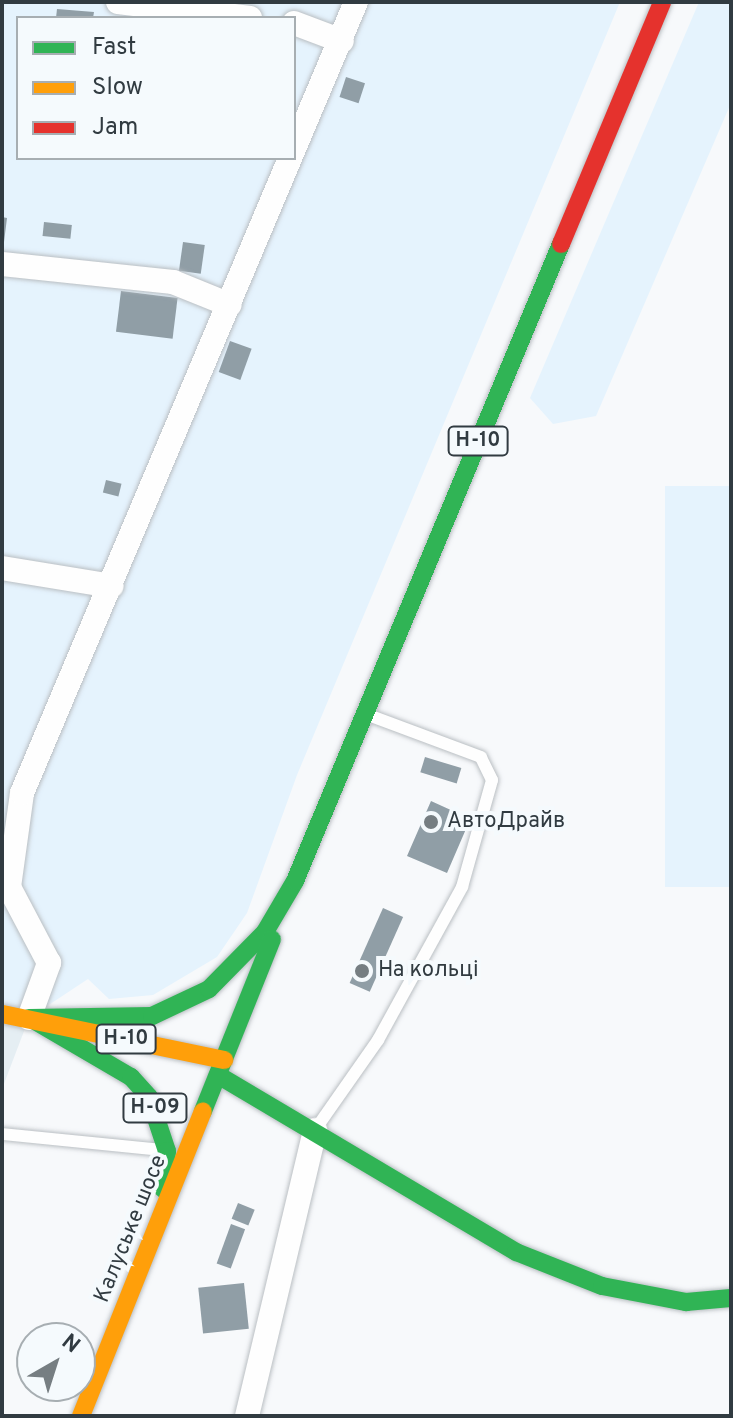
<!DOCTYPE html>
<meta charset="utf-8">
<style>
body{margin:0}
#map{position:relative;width:733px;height:1418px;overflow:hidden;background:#f7f9fb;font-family:Overpass,sans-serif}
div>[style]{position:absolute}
.built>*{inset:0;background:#e5eef3}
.green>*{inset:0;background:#e5f3fd;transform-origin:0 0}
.building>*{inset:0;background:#909ea6;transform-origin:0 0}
.roads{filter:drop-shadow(0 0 2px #babfc3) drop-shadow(0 0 2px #babfc3)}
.lane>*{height:12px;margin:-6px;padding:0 6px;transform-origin:6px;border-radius:6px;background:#fefefe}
.street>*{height:24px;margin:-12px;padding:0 12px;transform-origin:12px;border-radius:12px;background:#fefefe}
.fast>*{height:18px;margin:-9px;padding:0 9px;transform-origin:9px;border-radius:9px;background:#30b455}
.slow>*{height:18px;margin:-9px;padding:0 9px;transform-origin:9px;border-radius:9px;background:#ff9f0a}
.jam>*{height:18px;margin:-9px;padding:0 9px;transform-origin:9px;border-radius:9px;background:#e5322d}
.dots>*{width:22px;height:22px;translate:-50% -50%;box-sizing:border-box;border:4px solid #f5fafd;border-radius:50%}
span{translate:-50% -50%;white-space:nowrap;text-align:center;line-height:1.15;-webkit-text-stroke:8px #f5fafd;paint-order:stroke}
.shield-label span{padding:2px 6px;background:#f5fafd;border:2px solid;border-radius:6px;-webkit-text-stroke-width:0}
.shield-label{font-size:20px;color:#313b41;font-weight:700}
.poi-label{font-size:22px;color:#313b41}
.left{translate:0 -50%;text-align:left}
.street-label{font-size:22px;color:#313b41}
.frame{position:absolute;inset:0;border:4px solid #313b41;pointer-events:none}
.legend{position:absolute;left:16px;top:16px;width:280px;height:144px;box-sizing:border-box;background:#f5fafd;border:2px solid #a7aeb2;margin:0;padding:10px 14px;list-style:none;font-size:24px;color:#313b41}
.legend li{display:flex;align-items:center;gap:16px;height:40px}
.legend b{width:40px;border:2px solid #a7aeb2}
.north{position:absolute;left:16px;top:1322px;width:80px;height:80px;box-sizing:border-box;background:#f5fafd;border:2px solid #a7aeb2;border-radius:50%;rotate:39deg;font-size:22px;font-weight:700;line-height:32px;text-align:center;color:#313b41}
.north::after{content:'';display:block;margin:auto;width:28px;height:36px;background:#767e82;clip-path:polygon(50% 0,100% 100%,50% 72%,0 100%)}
</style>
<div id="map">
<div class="built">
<i style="clip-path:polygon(2px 1014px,29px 1018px,2px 1089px)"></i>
</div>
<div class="green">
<i style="clip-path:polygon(evenodd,2px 2px,620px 2px,297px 775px,247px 913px,217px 957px,153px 995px,109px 999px,88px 979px,29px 1018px,2px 1014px,2px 2px,18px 18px,294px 18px,294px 158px,18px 158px,18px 18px)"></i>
<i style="clip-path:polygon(699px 2px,731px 2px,731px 103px,596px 416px,553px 424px,530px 398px)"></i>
<i style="left:731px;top:486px;width:401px;height:66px;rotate:90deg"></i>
</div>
<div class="building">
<i style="clip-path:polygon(57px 9px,94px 12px,93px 18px,56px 18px)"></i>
<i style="left:346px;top:77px;width:20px;height:21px;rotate:18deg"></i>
<i style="clip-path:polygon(2px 217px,7px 218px,4px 242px,2px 242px)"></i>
<i style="left:44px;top:222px;width:28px;height:14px;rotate:6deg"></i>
<i style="left:183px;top:242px;width:22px;height:29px;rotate:8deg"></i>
<i style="left:121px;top:291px;width:57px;height:41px;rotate:7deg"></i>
<i style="left:230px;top:341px;width:23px;height:33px;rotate:20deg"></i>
<i style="left:106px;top:480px;width:16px;height:13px;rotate:14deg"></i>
<i style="left:425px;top:757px;width:38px;height:16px;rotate:17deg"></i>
<i style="clip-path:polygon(431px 801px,453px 811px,448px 821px,466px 829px,447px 873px,407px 856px)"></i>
<i style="left:383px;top:908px;width:22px;height:82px;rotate:24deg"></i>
<i style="left:238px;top:1203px;width:18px;height:17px;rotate:22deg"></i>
<i style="left:231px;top:1224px;width:15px;height:42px;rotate:20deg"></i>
<i style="left:244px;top:1283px;width:46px;height:46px;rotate:84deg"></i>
</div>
<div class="roads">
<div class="lane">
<i style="left:315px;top:1130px;width:110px;rotate:-55deg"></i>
<i style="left:378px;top:1040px;width:175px;rotate:-61.2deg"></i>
<i style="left:462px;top:887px;width:111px;rotate:-74.3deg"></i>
<i style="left:492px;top:780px;width:25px;rotate:-116deg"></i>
<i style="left:481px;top:757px;width:121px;rotate:-159.6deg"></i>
<i style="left:2px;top:1134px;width:160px;rotate:5.7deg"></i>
</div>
<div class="street">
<i style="left:118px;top:2px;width:133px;rotate:6.9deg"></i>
<i style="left:294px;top:23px;width:51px;rotate:20.6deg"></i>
<i style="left:2px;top:264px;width:172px;rotate:6deg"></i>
<i style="left:173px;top:282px;width:61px;rotate:22deg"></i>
<i style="left:2px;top:568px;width:111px;rotate:9.3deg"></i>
<i style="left:29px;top:1018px;width:59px;rotate:-70deg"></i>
<i style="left:49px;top:963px;width:86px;rotate:-117.8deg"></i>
<i style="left:9px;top:887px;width:95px;rotate:-82.1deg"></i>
<i style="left:22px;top:793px;width:859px;rotate:-67.11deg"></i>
<i style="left:247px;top:1416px;width:294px;rotate:-76.6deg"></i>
</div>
<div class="fast">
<i style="left:29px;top:1018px;width:123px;rotate:-0.9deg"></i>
<i style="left:152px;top:1016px;width:63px;rotate:-25.3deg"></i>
<i style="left:209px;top:989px;width:80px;rotate:-45.5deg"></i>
<i style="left:265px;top:932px;width:59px;rotate:-59.5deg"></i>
<i style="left:295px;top:881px;width:690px;rotate:-67.34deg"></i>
<i style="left:35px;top:1021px;width:111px;rotate:30.3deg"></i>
<i style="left:131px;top:1077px;width:27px;rotate:48deg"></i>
<i style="left:149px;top:1097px;width:57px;rotate:71.6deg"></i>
<i style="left:167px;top:1151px;width:38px;rotate:96deg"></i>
<i style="left:218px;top:1075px;width:347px;rotate:30.7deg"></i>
<i style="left:516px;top:1252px;width:92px;rotate:21.6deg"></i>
<i style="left:602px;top:1286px;width:86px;rotate:10.8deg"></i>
<i style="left:686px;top:1302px;width:45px;rotate:-5.1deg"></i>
<i style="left:203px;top:1111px;width:185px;rotate:-68.1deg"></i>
</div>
<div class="slow">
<i style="left:2px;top:1014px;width:227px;rotate:11.7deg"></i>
<i style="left:81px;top:1416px;width:328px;rotate:-68.2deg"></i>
</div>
<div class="jam">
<i style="left:561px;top:244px;width:262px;rotate:-67.3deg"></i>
</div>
</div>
<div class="dots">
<i style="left:431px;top:822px;background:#767e82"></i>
<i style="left:362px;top:971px;background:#767e82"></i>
</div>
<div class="shield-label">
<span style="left:478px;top:441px">Н-10</span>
<span style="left:126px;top:1039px">Н-10</span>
<span style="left:155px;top:1108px">Н-09</span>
</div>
<div class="poi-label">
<span class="left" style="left:447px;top:822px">АвтоДрайв</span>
<span class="left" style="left:378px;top:971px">На кольці</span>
</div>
<div class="street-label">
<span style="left:131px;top:1229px;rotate:-68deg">Калуське шосе</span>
</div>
<div class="frame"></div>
<ul class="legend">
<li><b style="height:10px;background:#30b455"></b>Fast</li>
<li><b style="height:10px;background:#ff9f0a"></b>Slow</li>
<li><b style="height:10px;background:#e5322d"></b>Jam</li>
</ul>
<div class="north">N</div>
</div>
